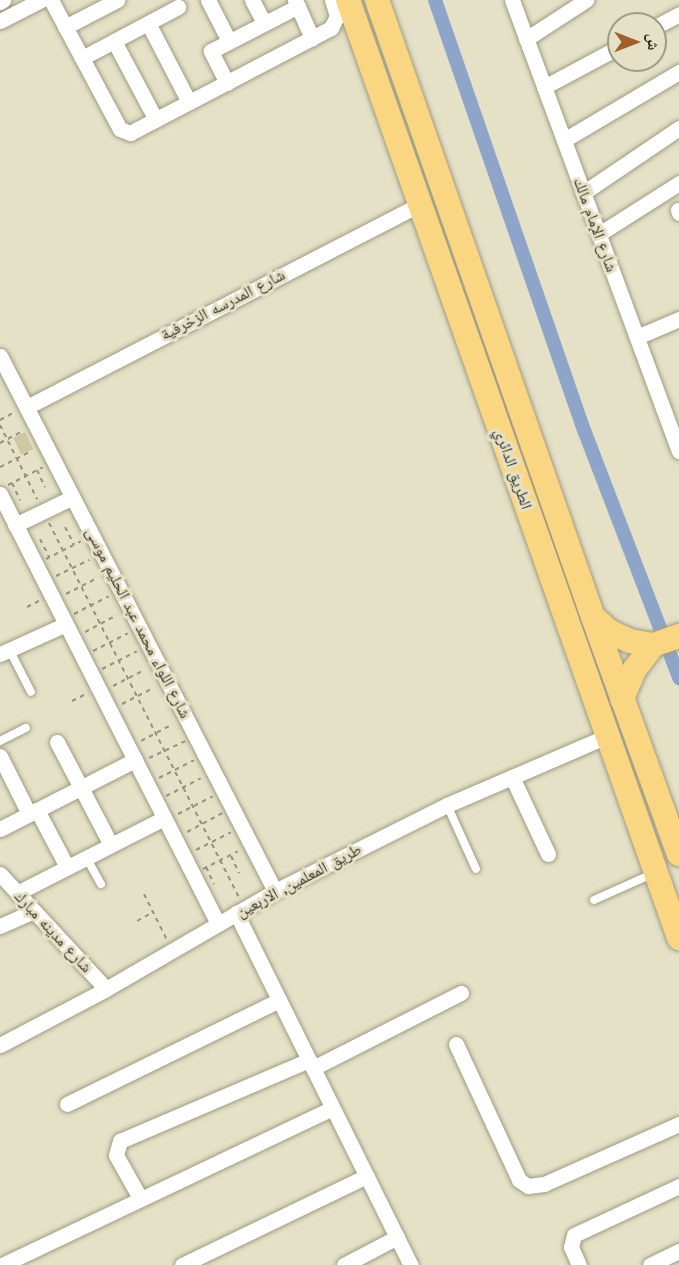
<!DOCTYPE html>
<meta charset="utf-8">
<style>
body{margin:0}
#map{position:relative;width:679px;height:1265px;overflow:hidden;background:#e5e1c7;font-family:"Work Sans","Noto Naskh Arabic",sans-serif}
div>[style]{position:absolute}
.green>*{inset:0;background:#cec7a2;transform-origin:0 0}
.canal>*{height:14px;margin:-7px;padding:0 7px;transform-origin:7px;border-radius:7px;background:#8ea5c9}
.path>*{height:2px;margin-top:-1px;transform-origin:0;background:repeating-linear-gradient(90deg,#959280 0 4.5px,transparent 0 9px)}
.roads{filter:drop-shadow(0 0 2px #9f9b83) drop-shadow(0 0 2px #9f9b83)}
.service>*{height:8px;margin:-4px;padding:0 4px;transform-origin:4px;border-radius:4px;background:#fff}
.minor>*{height:15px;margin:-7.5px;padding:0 7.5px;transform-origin:7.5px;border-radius:7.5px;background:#fff}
.trunk>*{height:24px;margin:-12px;padding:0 12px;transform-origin:12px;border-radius:12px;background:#fbd682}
span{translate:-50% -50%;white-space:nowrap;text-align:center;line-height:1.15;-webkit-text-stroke:6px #e5e1c7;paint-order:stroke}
.street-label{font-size:16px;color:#353329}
.north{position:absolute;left:607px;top:12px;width:60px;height:60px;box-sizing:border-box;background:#e5e1c7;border:2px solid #9f9b88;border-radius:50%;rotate:90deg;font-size:16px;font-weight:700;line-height:24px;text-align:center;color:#353329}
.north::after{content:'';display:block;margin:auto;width:21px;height:27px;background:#a15f2b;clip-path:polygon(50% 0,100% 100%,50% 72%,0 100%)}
</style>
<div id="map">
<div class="green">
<i style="left:25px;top:432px;width:19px;height:13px;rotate:65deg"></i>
</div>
<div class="canal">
<i style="left:435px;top:0;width:455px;rotate:70.9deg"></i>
<i style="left:584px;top:430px;width:266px;rotate:69deg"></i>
</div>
<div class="path">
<i style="left:0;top:420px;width:15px;rotate:-28deg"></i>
<i style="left:0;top:425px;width:83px;rotate:63.4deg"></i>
<i style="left:0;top:443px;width:26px;rotate:-28deg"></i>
<i style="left:0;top:467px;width:36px;rotate:-27deg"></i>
<i style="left:37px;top:470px;width:19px;rotate:65deg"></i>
<i style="left:12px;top:483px;width:19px;rotate:65deg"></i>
<i style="left:8px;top:485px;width:39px;rotate:-27deg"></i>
<i style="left:49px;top:523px;width:420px;rotate:63.1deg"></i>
<i style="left:65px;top:527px;width:20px;rotate:63deg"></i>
<i style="left:40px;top:539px;width:20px;rotate:63deg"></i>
<i style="left:46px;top:559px;width:39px;rotate:-27deg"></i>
<i style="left:56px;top:576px;width:37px;rotate:-26deg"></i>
<i style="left:66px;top:594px;width:36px;rotate:-27deg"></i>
<i style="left:27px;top:607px;width:16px;rotate:-27deg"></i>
<i style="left:74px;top:614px;width:39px;rotate:-27deg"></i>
<i style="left:85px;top:632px;width:36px;rotate:-28deg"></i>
<i style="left:93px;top:651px;width:39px;rotate:-27deg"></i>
<i style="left:102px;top:669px;width:39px;rotate:-27deg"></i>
<i style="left:113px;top:686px;width:36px;rotate:-27deg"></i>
<i style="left:72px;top:701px;width:18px;rotate:-27deg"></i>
<i style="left:122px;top:704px;width:36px;rotate:-27deg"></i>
<i style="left:141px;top:741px;width:36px;rotate:-28deg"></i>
<i style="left:149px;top:758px;width:40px;rotate:-25deg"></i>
<i style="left:159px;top:778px;width:39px;rotate:-27deg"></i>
<i style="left:166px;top:796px;width:39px;rotate:-27deg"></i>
<i style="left:178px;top:814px;width:39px;rotate:-27deg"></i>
<i style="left:187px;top:832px;width:40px;rotate:-28deg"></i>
<i style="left:196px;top:850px;width:39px;rotate:-27deg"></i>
<i style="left:231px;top:856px;width:19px;rotate:65deg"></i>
<i style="left:206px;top:867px;width:19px;rotate:65deg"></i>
<i style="left:203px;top:869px;width:39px;rotate:-27deg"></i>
<i style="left:144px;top:894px;width:51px;rotate:63.4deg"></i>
<i style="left:137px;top:921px;width:18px;rotate:-29deg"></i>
</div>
<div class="roads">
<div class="service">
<i style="left:9px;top:649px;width:48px;rotate:62.9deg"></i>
<i style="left:0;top:741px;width:29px;rotate:-27deg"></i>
<i style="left:447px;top:805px;width:70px;rotate:65.6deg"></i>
<i style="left:86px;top:857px;width:31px;rotate:61deg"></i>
<i style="left:594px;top:900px;width:66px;rotate:-24.2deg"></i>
</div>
<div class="minor">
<i style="left:51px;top:0;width:146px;rotate:61.9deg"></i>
<i style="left:120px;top:129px;width:11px;rotate:22deg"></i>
<i style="left:130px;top:133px;width:227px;rotate:-27.6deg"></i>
<i style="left:331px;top:28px;width:13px;rotate:-63deg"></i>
<i style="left:337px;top:16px;width:17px;rotate:-107deg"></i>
<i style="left:208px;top:0;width:46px;rotate:62.9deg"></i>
<i style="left:252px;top:0;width:26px;rotate:62deg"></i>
<i style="left:295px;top:0;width:42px;rotate:65.9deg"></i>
<i style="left:512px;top:0;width:481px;rotate:69.7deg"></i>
<i style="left:0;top:2px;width:4px;rotate:-34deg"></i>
<i style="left:0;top:21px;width:46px;rotate:-27.1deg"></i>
<i style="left:148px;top:23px;width:89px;rotate:62.6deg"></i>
<i style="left:65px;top:27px;width:59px;rotate:-27.4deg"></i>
<i style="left:655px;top:27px;width:27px;rotate:-28deg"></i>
<i style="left:526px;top:39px;width:72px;rotate:-33deg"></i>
<i style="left:114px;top:41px;width:89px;rotate:62deg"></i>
<i style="left:82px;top:58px;width:109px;rotate:-28deg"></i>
<i style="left:227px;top:83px;width:36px;rotate:-117deg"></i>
<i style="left:211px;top:51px;width:98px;rotate:-27.3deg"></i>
<i style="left:544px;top:87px;width:85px;rotate:-28.1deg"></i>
<i style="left:564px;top:140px;width:134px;rotate:-30.6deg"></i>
<i style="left:583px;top:193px;width:116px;rotate:-34.1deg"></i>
<i style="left:678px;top:210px;width:3px;rotate:72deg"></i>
<i style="left:599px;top:234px;width:95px;rotate:-32.5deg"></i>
<i style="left:637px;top:337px;width:46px;rotate:-23.2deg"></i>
<i style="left:0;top:356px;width:602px;rotate:62.8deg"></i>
<i style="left:27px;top:407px;width:442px;rotate:-27.3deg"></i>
<i style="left:0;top:494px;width:482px;rotate:63.1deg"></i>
<i style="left:15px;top:525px;width:64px;rotate:-25.8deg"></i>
<i style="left:0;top:654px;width:72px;rotate:-24.4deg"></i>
<i style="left:57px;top:742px;width:116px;rotate:62.3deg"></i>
<i style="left:0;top:756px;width:65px;rotate:63.4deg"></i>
<i style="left:512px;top:777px;width:85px;rotate:64.9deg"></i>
<i style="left:37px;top:810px;width:64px;rotate:62.2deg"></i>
<i style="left:0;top:829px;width:152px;rotate:-27.1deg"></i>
<i style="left:0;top:874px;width:156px;rotate:47.3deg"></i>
<i style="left:17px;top:893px;width:165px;rotate:-27deg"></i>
<i style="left:236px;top:913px;width:393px;rotate:63.6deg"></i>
<i style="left:0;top:926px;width:36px;rotate:-24deg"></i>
<i style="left:456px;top:1044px;width:150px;rotate:65.1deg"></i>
<i style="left:519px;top:1180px;width:11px;rotate:34deg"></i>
<i style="left:528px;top:1186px;width:16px;rotate:-7deg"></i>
<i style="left:544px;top:1184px;width:148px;rotate:-24deg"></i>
<i style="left:0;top:1045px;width:120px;rotate:-27.8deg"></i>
<i style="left:106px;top:989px;width:195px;rotate:-30.1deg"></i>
<i style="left:275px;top:891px;width:192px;rotate:-26.6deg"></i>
<i style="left:447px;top:805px;width:174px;rotate:-23.3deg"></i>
<i style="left:313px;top:1068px;width:166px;rotate:-26.9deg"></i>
<i style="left:67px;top:1104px;width:236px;rotate:-26.1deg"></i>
<i style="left:140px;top:1198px;width:49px;rotate:-119.2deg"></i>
<i style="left:116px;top:1155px;width:15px;rotate:-74deg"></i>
<i style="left:120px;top:1141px;width:206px;rotate:-23.2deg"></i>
<i style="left:2px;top:1265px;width:366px;rotate:-25.4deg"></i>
<i style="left:182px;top:1265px;width:205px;rotate:-25.7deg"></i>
<i style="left:344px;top:1265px;width:60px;rotate:-27.8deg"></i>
<i style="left:579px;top:1265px;width:20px;rotate:-114deg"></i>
<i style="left:571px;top:1247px;width:12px;rotate:-76deg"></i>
<i style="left:574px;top:1235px;width:116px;rotate:-25deg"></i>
<i style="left:650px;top:1265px;width:32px;rotate:-26deg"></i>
</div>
<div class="trunk">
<i style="left:348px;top:0;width:995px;rotate:70.56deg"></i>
<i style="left:377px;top:0;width:654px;rotate:70.71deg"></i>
<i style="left:593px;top:617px;width:252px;rotate:70.1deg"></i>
<i style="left:593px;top:617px;width:23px;rotate:41deg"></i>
<i style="left:610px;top:632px;width:22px;rotate:24deg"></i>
<i style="left:630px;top:641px;width:23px;rotate:10deg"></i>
<i style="left:653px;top:645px;width:28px;rotate:-19deg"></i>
<i style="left:622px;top:699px;width:33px;rotate:-67deg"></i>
<i style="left:635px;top:669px;width:30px;rotate:-53deg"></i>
</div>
</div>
<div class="street-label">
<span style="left:595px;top:225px;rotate:70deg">شارع الإمام مالك</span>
<span style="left:223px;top:305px;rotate:-27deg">شارع المدرسه الزخرفية</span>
<span style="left:513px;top:469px;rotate:71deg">الطريق الدائري</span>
<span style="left:138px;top:623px;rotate:63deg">شارع اللواء محمد عبد الحليم موسى</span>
<span style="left:299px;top:881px;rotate:-28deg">طريق المعلمين, الاربعين</span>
<span style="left:53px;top:932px;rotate:47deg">شارع مدينه مبارك</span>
</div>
<div class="north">ش</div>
</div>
